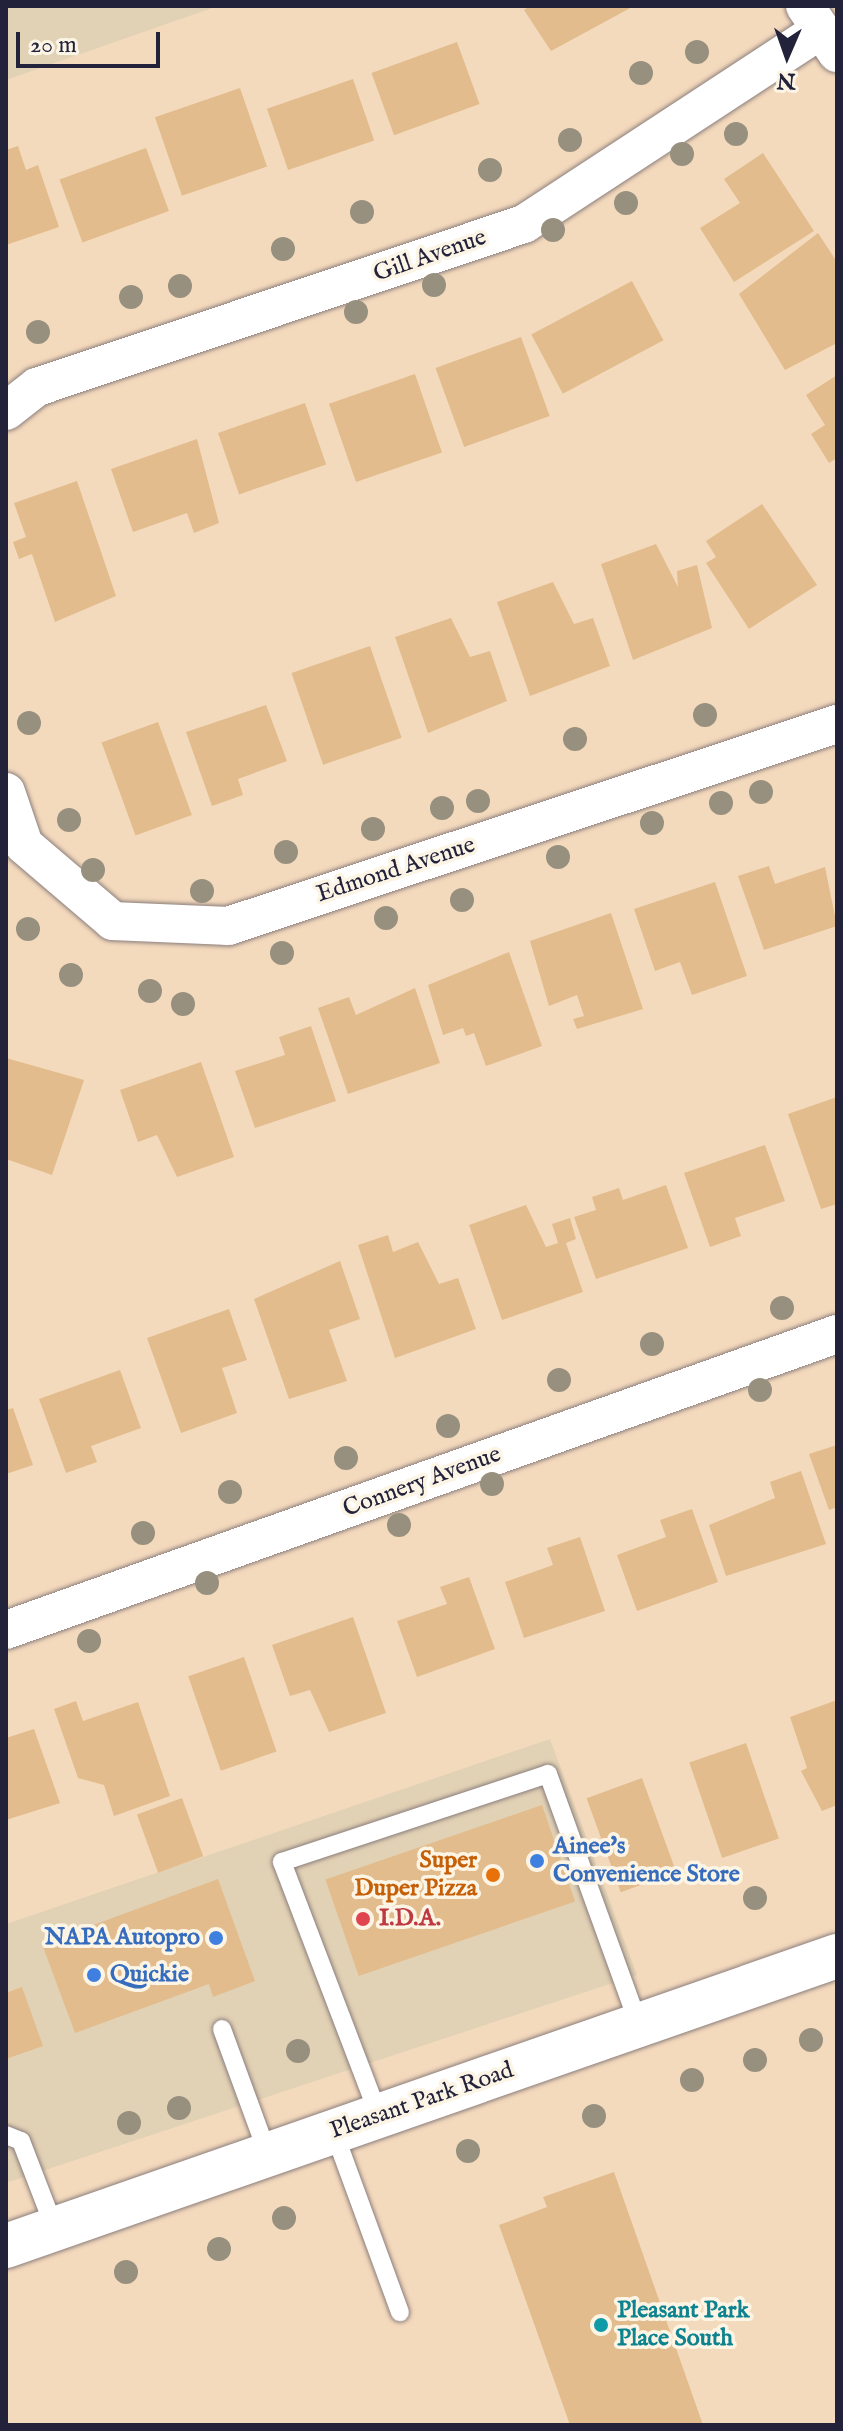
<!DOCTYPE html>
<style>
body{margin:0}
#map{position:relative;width:843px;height:2431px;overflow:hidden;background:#f4dabd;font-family:"IM FELL English",serif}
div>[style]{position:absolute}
.built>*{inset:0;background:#e2d2b5}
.building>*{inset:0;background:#e2bc8c;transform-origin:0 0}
.roads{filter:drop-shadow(0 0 2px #8b7e7c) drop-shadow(0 0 2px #8b7e7c)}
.service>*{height:18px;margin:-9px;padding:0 9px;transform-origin:9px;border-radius:9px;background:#fff}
.minor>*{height:38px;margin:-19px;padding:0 19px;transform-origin:19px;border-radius:19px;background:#fff}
.tertiary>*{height:44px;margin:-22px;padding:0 22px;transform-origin:22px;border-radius:22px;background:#fff}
.trees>*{width:24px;height:24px;margin:-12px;border-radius:50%;background:#98907e}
.dots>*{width:22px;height:22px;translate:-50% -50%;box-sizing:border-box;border:4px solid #fcf5e5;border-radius:50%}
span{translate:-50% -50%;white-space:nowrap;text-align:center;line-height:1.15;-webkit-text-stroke:7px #fcf5e5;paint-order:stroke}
.street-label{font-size:24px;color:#22223b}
.shop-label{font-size:24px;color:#366cbe;font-weight:700}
.left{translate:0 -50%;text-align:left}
.right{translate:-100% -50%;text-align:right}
.food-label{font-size:24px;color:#c56008;font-weight:700}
.health-label{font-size:24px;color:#be3a42;font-weight:700}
.culture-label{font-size:24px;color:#0d838f;font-weight:700}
.frame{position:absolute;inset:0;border:8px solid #22223b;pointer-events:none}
.north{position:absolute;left:747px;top:16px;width:80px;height:80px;-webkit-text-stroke:6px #fcf5e5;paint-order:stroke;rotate:182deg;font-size:22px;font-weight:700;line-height:32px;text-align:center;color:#22223b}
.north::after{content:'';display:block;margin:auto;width:28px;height:36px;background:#22223b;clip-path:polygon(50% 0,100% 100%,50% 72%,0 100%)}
.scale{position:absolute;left:16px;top:32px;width:144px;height:36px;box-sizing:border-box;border:4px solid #22223b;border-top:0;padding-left:10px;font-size:24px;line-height:28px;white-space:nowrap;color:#22223b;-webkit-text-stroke:6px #fcf5e5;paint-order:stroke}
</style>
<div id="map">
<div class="built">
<i style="clip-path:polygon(6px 6px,218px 6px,6px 80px)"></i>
<i style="clip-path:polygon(550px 1739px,637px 1975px,6px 2183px,6px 1924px)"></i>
</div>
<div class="building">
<i style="clip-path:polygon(530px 6px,634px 6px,551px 51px,524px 10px)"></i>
<i style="left:457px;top:42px;width:66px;height:91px;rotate:70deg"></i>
<i style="left:353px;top:79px;width:65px;height:91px;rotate:71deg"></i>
<i style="left:240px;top:88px;width:83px;height:90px;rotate:71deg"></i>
<i style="clip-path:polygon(18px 146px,26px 170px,38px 165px,59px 227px,6px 245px,6px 150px)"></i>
<i style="left:146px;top:148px;width:67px;height:92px;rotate:70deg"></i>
<i style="clip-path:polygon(763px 153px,814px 231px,734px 282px,700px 228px,740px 203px,724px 179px)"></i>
<i style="clip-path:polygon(818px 233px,837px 262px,837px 343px,785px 370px,739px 294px)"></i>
<i style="left:632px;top:281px;width:67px;height:114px;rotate:62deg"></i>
<i style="left:521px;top:337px;width:84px;height:91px;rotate:70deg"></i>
<i style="left:415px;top:374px;width:83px;height:91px;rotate:71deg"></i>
<i style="clip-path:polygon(837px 375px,837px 458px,829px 463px,811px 434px,825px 425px,806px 395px)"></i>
<i style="left:305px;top:403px;width:65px;height:92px;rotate:71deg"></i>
<i style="clip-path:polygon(197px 439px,219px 523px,194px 533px,187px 513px,133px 532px,111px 469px)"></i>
<i style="clip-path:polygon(77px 481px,116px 596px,55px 622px,32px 554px,19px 559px,13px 542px,26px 537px,14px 503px)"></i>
<i style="clip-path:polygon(762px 504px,817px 585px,749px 629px,706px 563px,716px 557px,706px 541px)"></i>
<i style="clip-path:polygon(656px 544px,678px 587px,677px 571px,697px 565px,712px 628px,633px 660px,601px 564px)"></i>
<i style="clip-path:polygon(553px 582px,574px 624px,593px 618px,610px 666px,530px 696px,497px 602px)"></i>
<i style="clip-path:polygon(451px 618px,470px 657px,490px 651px,507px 701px,428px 733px,395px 637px)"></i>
<i style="left:370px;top:646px;width:97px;height:83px;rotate:71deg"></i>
<i style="clip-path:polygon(266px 705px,287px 761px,238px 779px,243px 795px,212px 806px,186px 732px)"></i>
<i style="left:158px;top:722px;width:99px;height:60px;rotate:70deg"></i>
<i style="clip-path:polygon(769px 866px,775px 884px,825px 867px,837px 926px,764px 950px,738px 876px)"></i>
<i style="clip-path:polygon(715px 882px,747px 976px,692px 995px,680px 962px,655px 971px,634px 909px)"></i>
<i style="clip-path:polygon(611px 913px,643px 1009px,577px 1029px,573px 1019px,584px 1016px,577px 995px,549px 1006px,530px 941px)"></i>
<i style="clip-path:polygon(509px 952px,542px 1046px,486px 1066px,474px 1033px,466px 1036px,463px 1028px,443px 1035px,428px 985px)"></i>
<i style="clip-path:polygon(415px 988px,440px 1063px,348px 1094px,318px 1008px,349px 997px,356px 1015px)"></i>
<i style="clip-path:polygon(311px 1026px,336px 1101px,255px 1128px,235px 1071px,285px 1055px,279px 1037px)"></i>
<i style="clip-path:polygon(6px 1058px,84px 1080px,52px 1175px,6px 1159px)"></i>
<i style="clip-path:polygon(201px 1062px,234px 1157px,177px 1177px,157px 1135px,138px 1142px,120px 1090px)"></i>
<i style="clip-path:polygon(837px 1097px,837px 1204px,821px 1209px,788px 1114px)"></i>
<i style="clip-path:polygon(765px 1145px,785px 1201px,735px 1218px,741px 1236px,710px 1247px,684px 1173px)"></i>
<i style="clip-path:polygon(666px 1185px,688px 1248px,596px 1279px,574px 1217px,596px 1210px,592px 1197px,619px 1188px,623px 1200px)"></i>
<i style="clip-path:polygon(526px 1205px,546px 1247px,558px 1243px,552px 1224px,570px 1218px,576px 1239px,566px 1243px,583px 1292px,502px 1320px,469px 1225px)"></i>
<i style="clip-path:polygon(388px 1235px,393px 1252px,418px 1242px,439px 1284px,458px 1278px,476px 1329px,395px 1358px,358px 1245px)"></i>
<i style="clip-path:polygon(340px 1261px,360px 1319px,329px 1330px,347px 1381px,289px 1399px,254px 1299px)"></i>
<i style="clip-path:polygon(229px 1309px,247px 1360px,222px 1368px,237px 1413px,181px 1433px,147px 1338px)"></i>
<i style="clip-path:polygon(120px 1370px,141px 1428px,91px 1446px,97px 1462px,66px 1473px,39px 1399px)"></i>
<i style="clip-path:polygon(13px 1408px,33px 1465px,6px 1474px,6px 1410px)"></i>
<i style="clip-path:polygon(837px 1445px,837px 1507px,829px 1510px,809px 1454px)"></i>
<i style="clip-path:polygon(801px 1471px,826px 1544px,726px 1576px,709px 1525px,775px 1498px,770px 1482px)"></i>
<i style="clip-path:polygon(692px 1509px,718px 1582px,637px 1611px,617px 1555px,666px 1537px,660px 1520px)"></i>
<i style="clip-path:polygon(580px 1537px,605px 1611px,524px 1638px,505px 1582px,553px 1565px,547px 1548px)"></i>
<i style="clip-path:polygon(469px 1577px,495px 1649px,417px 1677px,397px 1621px,447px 1604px,440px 1587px)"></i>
<i style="clip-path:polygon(353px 1617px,386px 1713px,329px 1732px,310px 1690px,290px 1696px,272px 1645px)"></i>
<i style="left:244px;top:1657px;width:100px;height:59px;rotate:71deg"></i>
<i style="clip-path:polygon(837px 1700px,837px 1805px,822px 1811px,801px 1771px,807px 1768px,790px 1717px)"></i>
<i style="clip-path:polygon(76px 1701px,83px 1721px,138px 1702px,170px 1796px,114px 1816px,104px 1785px,78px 1778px,54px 1709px)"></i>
<i style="clip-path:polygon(34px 1729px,60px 1803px,6px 1820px,6px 1738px)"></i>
<i style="left:746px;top:1743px;width:101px;height:60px;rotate:71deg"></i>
<i style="left:642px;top:1778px;width:100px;height:59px;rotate:70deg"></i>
<i style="left:182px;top:1798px;width:62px;height:48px;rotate:70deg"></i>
<i style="left:542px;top:1805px;width:102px;height:229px;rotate:71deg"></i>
<i style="clip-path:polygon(218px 1879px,255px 1981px,213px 1997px,209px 1984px,75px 2033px,42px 1944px)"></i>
<i style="clip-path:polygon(22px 1987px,43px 2046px,6px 2059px,6px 1993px)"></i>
<i style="clip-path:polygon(614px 2172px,703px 2425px,570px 2425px,499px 2225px,547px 2207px,543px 2197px)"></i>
</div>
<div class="roads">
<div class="service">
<i style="left:222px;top:2029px;width:134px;rotate:69.9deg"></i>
<i style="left:379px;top:2116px;width:272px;rotate:-110.9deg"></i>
<i style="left:282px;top:1862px;width:280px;rotate:-18.3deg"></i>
<i style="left:548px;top:1774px;width:267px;rotate:70.1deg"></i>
<i style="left:334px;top:2132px;width:192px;rotate:69.9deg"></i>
<i style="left:6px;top:2135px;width:16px;rotate:22deg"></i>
<i style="left:21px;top:2141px;width:94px;rotate:68.9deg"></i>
</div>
<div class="minor">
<i style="left:805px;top:6px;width:57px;rotate:55.8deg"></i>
<i style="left:6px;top:411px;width:39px;rotate:-38deg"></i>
<i style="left:37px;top:387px;width:514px;rotate:-18.51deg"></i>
<i style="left:524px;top:224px;width:354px;rotate:-33.2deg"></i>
<i style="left:6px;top:792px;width:56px;rotate:71.2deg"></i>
<i style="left:24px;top:845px;width:117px;rotate:40.5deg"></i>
<i style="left:113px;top:921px;width:115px;rotate:2.5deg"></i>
<i style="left:228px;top:926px;width:642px;rotate:-18.35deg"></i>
<i style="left:6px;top:1630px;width:882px;rotate:-19.61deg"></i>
</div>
<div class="tertiary">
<i style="left:6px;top:2246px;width:880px;rotate:-19.24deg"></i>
</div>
</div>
<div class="trees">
<i style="left:697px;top:52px"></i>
<i style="left:641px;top:73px"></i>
<i style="left:736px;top:134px"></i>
<i style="left:570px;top:140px"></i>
<i style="left:682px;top:154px"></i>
<i style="left:490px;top:170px"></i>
<i style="left:626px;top:203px"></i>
<i style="left:362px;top:212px"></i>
<i style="left:553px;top:230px"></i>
<i style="left:283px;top:249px"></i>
<i style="left:434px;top:285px"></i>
<i style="left:180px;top:286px"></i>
<i style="left:131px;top:297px"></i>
<i style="left:356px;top:312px"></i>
<i style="left:38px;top:332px"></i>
<i style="left:705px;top:715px"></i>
<i style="left:29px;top:723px"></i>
<i style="left:575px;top:739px"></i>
<i style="left:761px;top:792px"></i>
<i style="left:478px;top:801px"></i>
<i style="left:721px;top:803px"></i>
<i style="left:442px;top:808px"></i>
<i style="left:69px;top:820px"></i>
<i style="left:652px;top:823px"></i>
<i style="left:373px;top:829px"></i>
<i style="left:286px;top:852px"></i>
<i style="left:558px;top:857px"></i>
<i style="left:93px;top:870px"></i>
<i style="left:202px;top:891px"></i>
<i style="left:462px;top:900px"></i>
<i style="left:386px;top:918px"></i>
<i style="left:28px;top:929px"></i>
<i style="left:282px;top:953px"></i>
<i style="left:71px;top:975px"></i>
<i style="left:150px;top:991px"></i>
<i style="left:183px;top:1004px"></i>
<i style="left:782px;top:1308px"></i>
<i style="left:652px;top:1344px"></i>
<i style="left:559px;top:1380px"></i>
<i style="left:760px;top:1390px"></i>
<i style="left:448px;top:1426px"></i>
<i style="left:346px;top:1458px"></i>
<i style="left:492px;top:1484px"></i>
<i style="left:230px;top:1492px"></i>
<i style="left:399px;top:1525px"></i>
<i style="left:143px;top:1533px"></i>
<i style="left:207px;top:1583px"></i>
<i style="left:89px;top:1641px"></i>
<i style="left:755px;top:1898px"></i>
<i style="left:811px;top:2040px"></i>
<i style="left:298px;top:2051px"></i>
<i style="left:755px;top:2060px"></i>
<i style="left:692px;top:2080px"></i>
<i style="left:179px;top:2108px"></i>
<i style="left:594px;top:2116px"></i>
<i style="left:129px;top:2123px"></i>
<i style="left:468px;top:2151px"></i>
<i style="left:284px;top:2218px"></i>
<i style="left:219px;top:2249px"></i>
<i style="left:126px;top:2272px"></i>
</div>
<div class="dots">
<i style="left:537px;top:1861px;background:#3f7fe0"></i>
<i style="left:493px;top:1875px;background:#e8710a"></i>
<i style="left:363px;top:1919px;background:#e0444e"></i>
<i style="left:216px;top:1938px;background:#3f7fe0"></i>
<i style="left:94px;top:1975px;background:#3f7fe0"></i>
<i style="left:601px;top:2325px;background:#0f9aa8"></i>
</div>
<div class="street-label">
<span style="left:430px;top:256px;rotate:-19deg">Gill Avenue</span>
<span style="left:396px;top:870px;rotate:-18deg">Edmond Avenue</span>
<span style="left:422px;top:1482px;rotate:-20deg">Connery Avenue</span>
<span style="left:422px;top:2101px;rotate:-19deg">Pleasant Park Road</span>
</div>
<div class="shop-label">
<span class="left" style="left:553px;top:1861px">Ainee's<br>Convenience Store</span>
<span class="right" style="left:200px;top:1938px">NAPA Autopro</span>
<span class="left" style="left:110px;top:1975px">Quickie</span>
</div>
<div class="food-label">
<span class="right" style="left:477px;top:1875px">Super<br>Duper Pizza</span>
</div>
<div class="health-label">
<span class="left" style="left:379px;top:1919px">I.D.A.</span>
</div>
<div class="culture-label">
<span class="left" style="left:617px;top:2325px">Pleasant Park<br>Place South</span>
</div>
<div class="frame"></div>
<div class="north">N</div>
<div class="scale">20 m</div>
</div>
